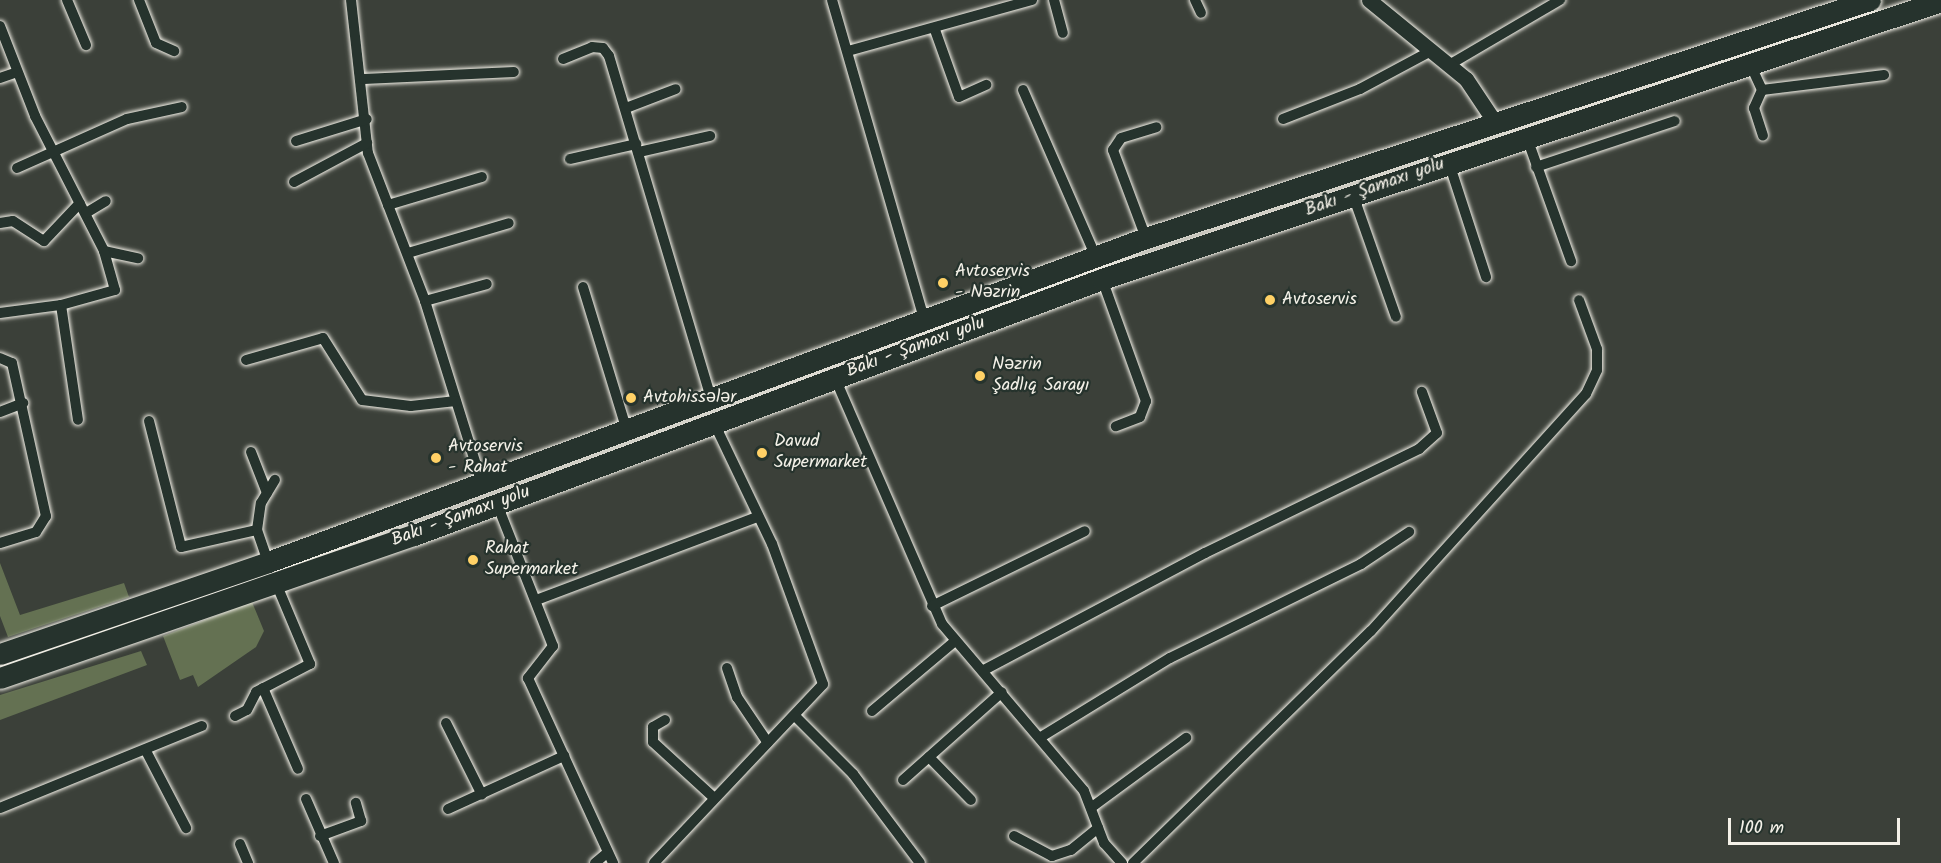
<!DOCTYPE html>
<meta charset="utf-8">
<style>
body{margin:0}
#map{position:relative;width:1941px;height:863px;overflow:hidden;background:#3b4039;font-family:Kalam,sans-serif}
div>[style]{position:absolute}
.green>*{inset:0;background:#647152}
.roads{filter:drop-shadow(0 0 2px #f4f1e8) drop-shadow(0 0 2px #f4f1e8)}
.street>*{height:10px;margin:-5px;padding:0 5px;transform-origin:5px;border-radius:5px;background:#26332d}
.secondary>*{height:15px;margin:-7.5px;padding:0 7.5px;transform-origin:7.5px;border-radius:7.5px;background:#26332d}
.highway>*{height:21px;margin:-10.5px;padding:0 10.5px;transform-origin:10.5px;border-radius:10.5px;background:#26332d}
.dots>*{width:16px;height:16px;translate:-50% -50%;box-sizing:border-box;border:3px solid #26332d;border-radius:50%}
span{translate:-50% -50%;white-space:nowrap;text-align:center;line-height:1.15;-webkit-text-stroke:4.5px #26332d;paint-order:stroke}
.street-label{font-size:18px;color:#f4f1e8}
.poi-label{font-size:18px;color:#f4f1e8}
.left{translate:0 -50%;text-align:left}
.scale{position:absolute;left:1728px;top:818px;width:172px;height:27px;box-sizing:border-box;border:3px solid #f4f1e8;border-top:0;padding-left:8px;font-size:18px;line-height:21px;white-space:nowrap;color:#f4f1e8;-webkit-text-stroke:4px #26332d;paint-order:stroke}
</style>
<div id="map">
<div class="green">
<i style="clip-path:polygon(0 563px,20px 615px,124px 583px,129px 597px,8px 637px,0 616px)"></i>
<i style="clip-path:polygon(252px 602px,264px 631px,256px 647px,198px 687px,193px 675px,180px 680px,163px 636px)"></i>
<i style="clip-path:polygon(141px 651px,147px 665px,0 720px,0 695px)"></i>
</div>
<div class="roads">
<div class="street">
<i style="left:67px;top:0;width:49px;rotate:67.1deg"></i>
<i style="left:139px;top:0;width:46px;rotate:68.4deg"></i>
<i style="left:156px;top:43px;width:20px;rotate:24deg"></i>
<i style="left:351px;top:0;width:154px;rotate:83.7deg"></i>
<i style="left:368px;top:153px;width:159px;rotate:68.9deg"></i>
<i style="left:425px;top:301px;width:192px;rotate:72.7deg"></i>
<i style="left:832px;top:0;width:332px;rotate:73.9deg"></i>
<i style="left:1054px;top:0;width:34px;rotate:75deg"></i>
<i style="left:1195px;top:0;width:14px;rotate:65deg"></i>
<i style="left:0;top:26px;width:97px;rotate:68.7deg"></i>
<i style="left:35px;top:116px;width:152px;rotate:62.9deg"></i>
<i style="left:104px;top:251px;width:35px;rotate:12deg"></i>
<i style="left:935px;top:30px;width:71px;rotate:70.3deg"></i>
<i style="left:959px;top:97px;width:30px;rotate:-24deg"></i>
<i style="left:848px;top:51px;width:191px;rotate:-15.5deg"></i>
<i style="left:563px;top:59px;width:31px;rotate:-22deg"></i>
<i style="left:592px;top:47px;width:11px;rotate:5deg"></i>
<i style="left:603px;top:48px;width:10px;rotate:53deg"></i>
<i style="left:609px;top:56px;width:358px;rotate:73.4deg"></i>
<i style="left:1750px;top:64px;width:29px;rotate:65deg"></i>
<i style="left:1762px;top:90px;width:123px;rotate:-7deg"></i>
<i style="left:1449px;top:65px;width:129px;rotate:-30.4deg"></i>
<i style="left:0;top:78px;width:18px;rotate:-19deg"></i>
<i style="left:364px;top:79px;width:150px;rotate:-2.7deg"></i>
<i style="left:1023px;top:90px;width:180px;rotate:66.4deg"></i>
<i style="left:1762px;top:90px;width:20px;rotate:114deg"></i>
<i style="left:1754px;top:108px;width:29px;rotate:72deg"></i>
<i style="left:626px;top:108px;width:53px;rotate:-20.8deg"></i>
<i style="left:1283px;top:119px;width:83px;rotate:-21.3deg"></i>
<i style="left:1360px;top:89px;width:81px;rotate:-28.2deg"></i>
<i style="left:1527px;top:138px;width:131px;rotate:70.3deg"></i>
<i style="left:296px;top:141px;width:74px;rotate:-17.2deg"></i>
<i style="left:639px;top:152px;width:73px;rotate:-12.7deg"></i>
<i style="left:570px;top:159px;width:68px;rotate:-12.8deg"></i>
<i style="left:1449px;top:163px;width:120px;rotate:72deg"></i>
<i style="left:1536px;top:167px;width:146px;rotate:-18.3deg"></i>
<i style="left:17px;top:168px;width:120px;rotate:-24deg"></i>
<i style="left:127px;top:119px;width:56px;rotate:-12.3deg"></i>
<i style="left:294px;top:182px;width:83px;rotate:-28.1deg"></i>
<i style="left:1353px;top:195px;width:129px;rotate:70.6deg"></i>
<i style="left:388px;top:205px;width:98px;rotate:-16.6deg"></i>
<i style="left:86px;top:213px;width:23px;rotate:-31deg"></i>
<i style="left:0;top:223px;width:13px;rotate:-9deg"></i>
<i style="left:13px;top:221px;width:37px;rotate:33deg"></i>
<i style="left:44px;top:241px;width:52px;rotate:-46.5deg"></i>
<i style="left:1146px;top:238px;width:94px;rotate:-110.6deg"></i>
<i style="left:1113px;top:150px;width:14px;rotate:-56deg"></i>
<i style="left:1121px;top:138px;width:37px;rotate:-17deg"></i>
<i style="left:408px;top:253px;width:105px;rotate:-16.5deg"></i>
<i style="left:1102px;top:279px;width:130px;rotate:70.2deg"></i>
<i style="left:1146px;top:401px;width:17px;rotate:111deg"></i>
<i style="left:1140px;top:417px;width:26px;rotate:159deg"></i>
<i style="left:583px;top:287px;width:151px;rotate:73deg"></i>
<i style="left:425px;top:301px;width:64px;rotate:-15.3deg"></i>
<i style="left:61px;top:305px;width:116px;rotate:81.6deg"></i>
<i style="left:0;top:313px;width:62px;rotate:-7.5deg"></i>
<i style="left:61px;top:305px;width:56px;rotate:-15.5deg"></i>
<i style="left:115px;top:290px;width:41px;rotate:-105.8deg"></i>
<i style="left:0;top:358px;width:13px;rotate:23deg"></i>
<i style="left:12px;top:363px;width:157px;rotate:77.5deg"></i>
<i style="left:46px;top:516px;width:19px;rotate:122deg"></i>
<i style="left:36px;top:532px;width:38px;rotate:163deg"></i>
<i style="left:246px;top:360px;width:80px;rotate:-15.9deg"></i>
<i style="left:323px;top:338px;width:73px;rotate:57.8deg"></i>
<i style="left:362px;top:400px;width:49px;rotate:7deg"></i>
<i style="left:411px;top:406px;width:45px;rotate:-6.3deg"></i>
<i style="left:835px;top:378px;width:268px;rotate:66.5deg"></i>
<i style="left:942px;top:624px;width:219px;rotate:49.6deg"></i>
<i style="left:1084px;top:791px;width:56px;rotate:69deg"></i>
<i style="left:1104px;top:843px;width:27px;rotate:48deg"></i>
<i style="left:0;top:412px;width:25px;rotate:-21deg"></i>
<i style="left:149px;top:421px;width:130px;rotate:75.7deg"></i>
<i style="left:181px;top:547px;width:78px;rotate:-12.6deg"></i>
<i style="left:257px;top:530px;width:34px;rotate:71deg"></i>
<i style="left:251px;top:452px;width:44px;rotate:68.7deg"></i>
<i style="left:497px;top:504px;width:153px;rotate:68.5deg"></i>
<i style="left:553px;top:646px;width:41px;rotate:128deg"></i>
<i style="left:528px;top:678px;width:204px;rotate:65.3deg"></i>
<i style="left:257px;top:530px;width:27px;rotate:-82deg"></i>
<i style="left:261px;top:503px;width:27px;rotate:-59deg"></i>
<i style="left:539px;top:599px;width:233px;rotate:-20.6deg"></i>
<i style="left:932px;top:606px;width:170px;rotate:-26.1deg"></i>
<i style="left:727px;top:668px;width:31px;rotate:71deg"></i>
<i style="left:737px;top:697px;width:55px;rotate:56deg"></i>
<i style="left:984px;top:670px;width:250px;rotate:-27.9deg"></i>
<i style="left:1205px;top:553px;width:238px;rotate:-25.9deg"></i>
<i style="left:1419px;top:449px;width:24px;rotate:-42deg"></i>
<i style="left:1437px;top:433px;width:44px;rotate:-110.1deg"></i>
<i style="left:263px;top:688px;width:88px;rotate:66.6deg"></i>
<i style="left:872px;top:711px;width:109px;rotate:-40.1deg"></i>
<i style="left:235px;top:716px;width:13px;rotate:-27deg"></i>
<i style="left:247px;top:710px;width:20px;rotate:-63deg"></i>
<i style="left:256px;top:692px;width:61px;rotate:-27.4deg"></i>
<i style="left:310px;top:664px;width:88px;rotate:-112.8deg"></i>
<i style="left:796px;top:717px;width:81px;rotate:45deg"></i>
<i style="left:853px;top:774px;width:111px;rotate:53deg"></i>
<i style="left:665px;top:720px;width:14px;rotate:150deg"></i>
<i style="left:653px;top:727px;width:15px;rotate:90deg"></i>
<i style="left:653px;top:742px;width:80px;rotate:42.5deg"></i>
<i style="left:446px;top:723px;width:80px;rotate:63.4deg"></i>
<i style="left:1041px;top:737px;width:151px;rotate:-31.5deg"></i>
<i style="left:1170px;top:658px;width:213px;rotate:-26.2deg"></i>
<i style="left:1361px;top:564px;width:58px;rotate:-33.7deg"></i>
<i style="left:146px;top:751px;width:87px;rotate:62.5deg"></i>
<i style="left:929px;top:757px;width:60px;rotate:45.7deg"></i>
<i style="left:903px;top:780px;width:132px;rotate:-41.6deg"></i>
<i style="left:306px;top:799px;width:70px;rotate:66.4deg"></i>
<i style="left:1092px;top:807px;width:117px;rotate:-36.3deg"></i>
<i style="left:0;top:808px;width:218px;rotate:-22.1deg"></i>
<i style="left:448px;top:809px;width:128px;rotate:-24.6deg"></i>
<i style="left:320px;top:836px;width:44px;rotate:-20.1deg"></i>
<i style="left:361px;top:821px;width:19px;rotate:-106deg"></i>
<i style="left:1014px;top:836px;width:43px;rotate:27.8deg"></i>
<i style="left:1052px;top:856px;width:20px;rotate:-18deg"></i>
<i style="left:1071px;top:850px;width:35px;rotate:-39deg"></i>
<i style="left:240px;top:844px;width:21px;rotate:67deg"></i>
<i style="left:595px;top:863px;width:16px;rotate:-40deg"></i>
<i style="left:654px;top:863px;width:246px;rotate:-46.6deg"></i>
<i style="left:823px;top:684px;width:149px;rotate:-110deg"></i>
<i style="left:772px;top:544px;width:134px;rotate:-115.6deg"></i>
<i style="left:1133px;top:863px;width:332px;rotate:-44.3deg"></i>
<i style="left:1371px;top:631px;width:320px;rotate:-47.8deg"></i>
<i style="left:1586px;top:394px;width:26px;rotate:-65deg"></i>
<i style="left:1597px;top:370px;width:21px;rotate:-90deg"></i>
<i style="left:1597px;top:349px;width:52px;rotate:-110.2deg"></i>
</div>
<div class="secondary">
<i style="left:1369px;top:0;width:125px;rotate:39.2deg"></i>
<i style="left:1466px;top:79px;width:54px;rotate:56.3deg"></i>
</div>
<div class="highway">
<i style="left:0;top:654px;width:283px;rotate:-18.9deg"></i>
<i style="left:268px;top:562px;width:936px;rotate:-20.26deg"></i>
<i style="left:1146px;top:238px;width:762px;rotate:-18.2deg"></i>
<i style="left:0;top:678px;width:438px;rotate:-19.1deg"></i>
<i style="left:414px;top:535px;width:734px;rotate:-20.41deg"></i>
<i style="left:1102px;top:279px;width:884px;rotate:-18.33deg"></i>
</div>
</div>
<div class="dots">
<i style="left:943px;top:283px;background:#ffd166"></i>
<i style="left:1270px;top:300px;background:#ffd166"></i>
<i style="left:980px;top:376px;background:#ffd166"></i>
<i style="left:631px;top:398px;background:#ffd166"></i>
<i style="left:762px;top:453px;background:#ffd166"></i>
<i style="left:436px;top:458px;background:#ffd166"></i>
<i style="left:473px;top:560px;background:#ffd166"></i>
</div>
<div class="street-label">
<span style="left:1375px;top:188px;rotate:-19deg">Bakı - Şamaxı yolu</span>
<span style="left:916px;top:348px;rotate:-20deg">Bakı - Şamaxı yolu</span>
<span style="left:461px;top:517px;rotate:-20deg">Bakı - Şamaxı yolu</span>
</div>
<div class="poi-label">
<span class="left" style="left:955px;top:283px">Avtoservis<br>- Nəzrin</span>
<span class="left" style="left:1282px;top:300px">Avtoservis</span>
<span class="left" style="left:992px;top:376px">Nəzrin<br>Şadlıq Sarayı</span>
<span class="left" style="left:643px;top:398px">Avtohissələr</span>
<span class="left" style="left:774px;top:453px">Davud<br>Supermarket</span>
<span class="left" style="left:448px;top:458px">Avtoservis<br>- Rahat</span>
<span class="left" style="left:485px;top:560px">Rahat<br>Supermarket</span>
</div>
<div class="scale">100 m</div>
</div>
